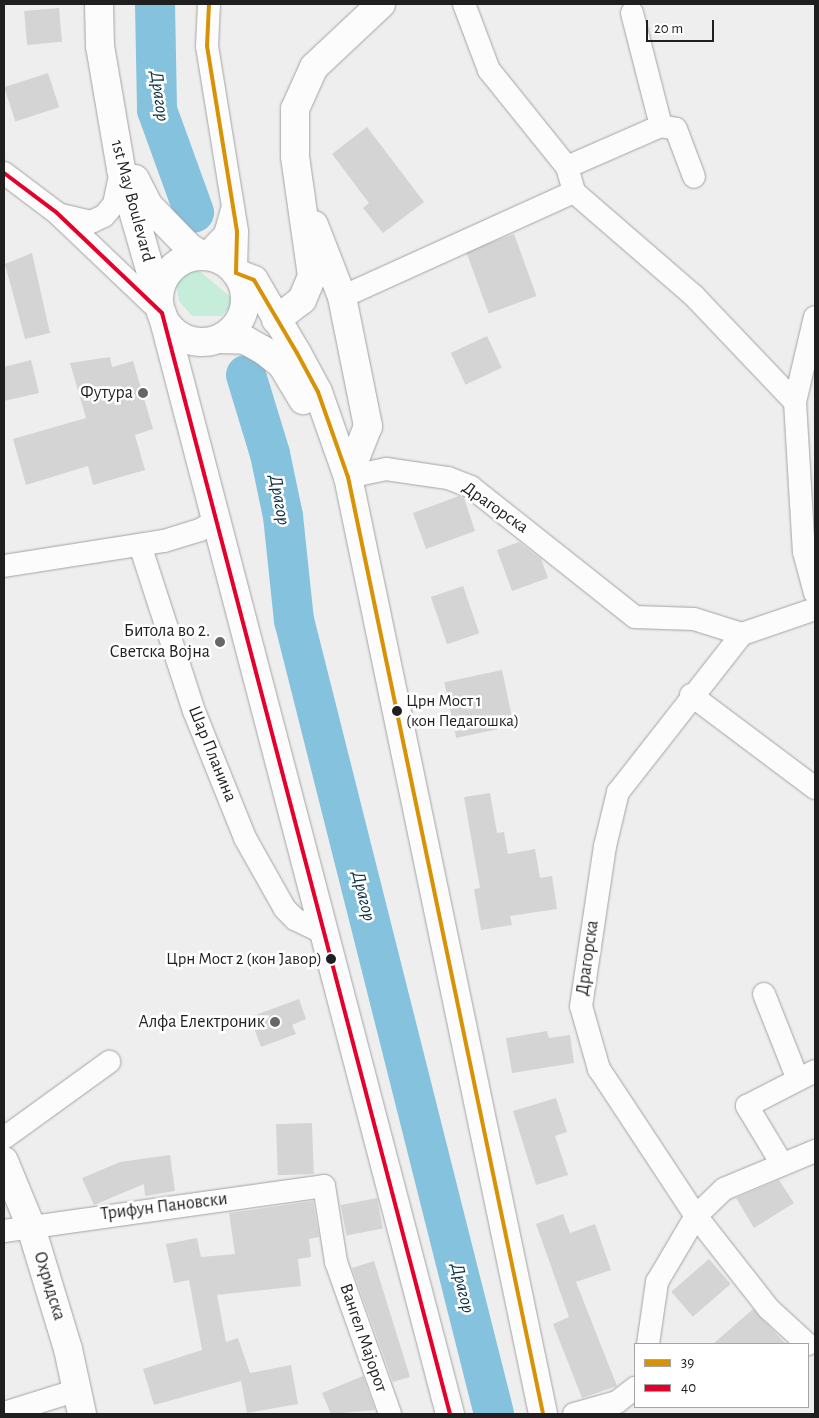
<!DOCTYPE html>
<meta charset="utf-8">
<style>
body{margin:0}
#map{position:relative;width:819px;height:1418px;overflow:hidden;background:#eeeeef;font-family:"Alegreya Sans",sans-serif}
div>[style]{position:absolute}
.green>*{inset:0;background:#c5edda}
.river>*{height:40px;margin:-20px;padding:0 20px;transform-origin:20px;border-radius:20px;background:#84c2de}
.building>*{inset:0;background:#d4d4d5;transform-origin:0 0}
.roads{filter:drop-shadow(0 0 1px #a3a3a4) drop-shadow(0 0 1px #a3a3a4)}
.minor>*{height:22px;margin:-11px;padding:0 11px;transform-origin:11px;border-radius:11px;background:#fcfcfd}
.tertiary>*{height:28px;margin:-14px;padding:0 14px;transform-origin:14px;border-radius:14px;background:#fcfcfd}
.secondary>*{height:28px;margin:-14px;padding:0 14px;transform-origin:14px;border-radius:14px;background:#fcfcfd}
.secondary>.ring{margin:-14px;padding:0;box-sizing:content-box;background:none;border:28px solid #fcfcfd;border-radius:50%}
.bus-1>*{height:4px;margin:-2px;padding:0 2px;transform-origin:2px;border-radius:2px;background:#d79205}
.bus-2>*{height:4px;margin:-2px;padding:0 2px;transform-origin:2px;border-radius:2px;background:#e4002b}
.dots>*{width:14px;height:14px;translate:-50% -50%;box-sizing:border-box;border:2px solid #fff;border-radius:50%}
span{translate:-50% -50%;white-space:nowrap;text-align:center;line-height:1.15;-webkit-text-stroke:5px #fff;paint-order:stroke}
.bus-label{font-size:17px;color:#1f1f1f}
.left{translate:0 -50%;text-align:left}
.right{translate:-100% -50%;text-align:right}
.street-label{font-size:18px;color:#1f1f1f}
.poi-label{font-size:18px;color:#1f1f1f}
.water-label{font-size:19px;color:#0c3445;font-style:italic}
.frame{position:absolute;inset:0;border:5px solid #1f1f1f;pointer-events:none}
.legend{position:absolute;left:634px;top:1343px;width:175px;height:65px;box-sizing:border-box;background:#fff;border:1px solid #a5a5a5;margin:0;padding:6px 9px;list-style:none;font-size:15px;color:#1f1f1f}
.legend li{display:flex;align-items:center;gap:10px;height:25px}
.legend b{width:25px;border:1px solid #a5a5a5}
.scale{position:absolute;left:646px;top:20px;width:68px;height:22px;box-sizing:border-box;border:2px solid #1f1f1f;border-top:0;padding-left:6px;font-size:15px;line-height:18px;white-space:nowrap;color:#1f1f1f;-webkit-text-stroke:4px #fff;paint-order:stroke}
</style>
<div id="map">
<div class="green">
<i style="clip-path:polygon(197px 269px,232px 298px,232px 306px,221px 316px,192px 316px,179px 301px,176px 282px,188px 270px)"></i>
</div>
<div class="river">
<i style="left:155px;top:4px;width:106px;rotate:88.9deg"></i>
<i style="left:157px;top:110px;width:109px;rotate:70.1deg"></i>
<i style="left:246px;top:375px;width:83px;rotate:73.1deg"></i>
<i style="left:270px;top:454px;width:63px;rotate:78.2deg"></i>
<i style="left:283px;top:516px;width:105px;rotate:84deg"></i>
<i style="left:294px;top:620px;width:819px;rotate:75.86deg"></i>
</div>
<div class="building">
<i style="left:59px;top:8px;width:34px;height:35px;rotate:85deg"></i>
<i style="left:48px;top:73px;width:36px;height:46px;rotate:72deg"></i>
<i style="clip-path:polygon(367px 127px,424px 202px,383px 233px,363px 208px,369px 203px,332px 154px)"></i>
<i style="left:514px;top:234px;width:66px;height:51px;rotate:70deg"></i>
<i style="clip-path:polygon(32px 253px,50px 333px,25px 339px,5px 264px)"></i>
<i style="left:487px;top:336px;width:35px;height:40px;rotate:65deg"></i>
<i style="clip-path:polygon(110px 357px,112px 367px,133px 361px,153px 429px,135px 435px,145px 470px,93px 485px,88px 466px,26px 485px,13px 439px,86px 418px,70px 363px)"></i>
<i style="clip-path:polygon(31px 360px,39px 393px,4px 401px,4px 367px)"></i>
<i style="clip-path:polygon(459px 496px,464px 498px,475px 531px,426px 549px,413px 513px)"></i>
<i style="clip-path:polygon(519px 542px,541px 559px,548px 578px,512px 591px,497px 550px)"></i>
<i style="left:463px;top:586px;width:50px;height:34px;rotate:71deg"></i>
<i style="left:502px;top:670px;width:57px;height:59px;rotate:78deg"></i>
<i style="clip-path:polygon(490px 793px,497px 833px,504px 832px,508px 854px,535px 849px,540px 878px,552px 876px,557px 909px,510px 916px,512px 925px,481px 930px,474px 889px,480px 888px,464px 797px)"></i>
<i style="clip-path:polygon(299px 999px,306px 1019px,292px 1025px,296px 1034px,261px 1047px,250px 1017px)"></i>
<i style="clip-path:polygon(547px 1031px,549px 1038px,570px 1035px,574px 1063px,512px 1073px,506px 1038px)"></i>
<i style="clip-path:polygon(556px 1098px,567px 1132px,555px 1136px,568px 1175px,536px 1185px,513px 1111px)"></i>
<i style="left:312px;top:1123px;width:51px;height:36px;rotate:88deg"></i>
<i style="clip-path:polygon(170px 1155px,175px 1191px,145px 1196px,144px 1184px,94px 1205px,82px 1178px,120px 1162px)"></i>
<i style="clip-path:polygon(779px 1180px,794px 1203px,754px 1228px,736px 1198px)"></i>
<i style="left:377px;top:1198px;width:31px;height:37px;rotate:79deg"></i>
<i style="clip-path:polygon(313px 1201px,319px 1237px,309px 1239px,311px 1257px,298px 1259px,301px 1286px,217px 1295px,226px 1342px,238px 1338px,250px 1373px,291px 1365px,298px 1404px,247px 1413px,241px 1381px,154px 1405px,143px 1369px,202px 1350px,189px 1280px,174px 1283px,166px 1244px,197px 1238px,201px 1257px,235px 1254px,229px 1213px)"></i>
<i style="clip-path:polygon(563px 1214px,570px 1233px,595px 1224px,611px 1270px,576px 1282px,617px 1386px,582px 1398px,553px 1324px,569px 1317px,536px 1224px)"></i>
<i style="left:709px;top:1259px;width:33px;height:50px;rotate:49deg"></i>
<i style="clip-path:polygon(374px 1261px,410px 1377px,393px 1382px,352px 1268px)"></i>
<i style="clip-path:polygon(753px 1309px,786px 1344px,713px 1344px)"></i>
<i style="clip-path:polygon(363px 1376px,375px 1410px,331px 1414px,322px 1393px)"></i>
</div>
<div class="roads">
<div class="minor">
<i style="left:209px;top:4px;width:42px;rotate:92.7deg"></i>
<i style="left:207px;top:46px;width:188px;rotate:80.8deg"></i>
<i style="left:237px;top:232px;width:41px;rotate:91.4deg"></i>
<i style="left:464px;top:4px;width:71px;rotate:69.3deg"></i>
<i style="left:489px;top:70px;width:124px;rotate:51.2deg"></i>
<i style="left:567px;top:167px;width:26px;rotate:74deg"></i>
<i style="left:574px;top:192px;width:159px;rotate:40.9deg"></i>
<i style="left:694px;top:296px;width:146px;rotate:46.4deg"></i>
<i style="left:795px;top:402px;width:150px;rotate:86.6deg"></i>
<i style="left:804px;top:552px;width:42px;rotate:75deg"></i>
<i style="left:632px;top:13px;width:117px;rotate:75.6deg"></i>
<i style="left:567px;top:167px;width:103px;rotate:-23.6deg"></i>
<i style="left:661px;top:126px;width:15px;rotate:11deg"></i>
<i style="left:676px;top:129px;width:51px;rotate:69.4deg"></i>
<i style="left:4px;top:173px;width:66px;rotate:37deg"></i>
<i style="left:57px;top:213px;width:145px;rotate:43.6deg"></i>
<i style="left:61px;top:215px;width:31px;rotate:13deg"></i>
<i style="left:91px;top:222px;width:14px;rotate:-25deg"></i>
<i style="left:104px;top:216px;width:16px;rotate:-50deg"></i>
<i style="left:114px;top:204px;width:35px;rotate:-78deg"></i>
<i style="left:204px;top:256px;width:30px;rotate:-46deg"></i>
<i style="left:225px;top:234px;width:25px;rotate:-74deg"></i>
<i style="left:342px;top:297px;width:255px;rotate:-24.4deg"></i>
<i style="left:795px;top:402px;width:87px;rotate:-76.8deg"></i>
<i style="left:348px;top:477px;width:39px;rotate:-12deg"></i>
<i style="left:386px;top:469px;width:63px;rotate:8.3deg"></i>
<i style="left:448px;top:478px;width:25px;rotate:21deg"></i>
<i style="left:471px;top:487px;width:209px;rotate:38.4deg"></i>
<i style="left:635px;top:617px;width:59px;rotate:1.9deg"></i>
<i style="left:694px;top:619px;width:50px;rotate:17.4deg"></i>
<i style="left:140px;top:545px;width:175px;rotate:72deg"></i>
<i style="left:194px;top:711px;width:137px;rotate:68.1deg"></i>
<i style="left:245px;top:838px;width:81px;rotate:60.6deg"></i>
<i style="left:285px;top:909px;width:14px;rotate:45deg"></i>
<i style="left:295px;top:919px;width:34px;rotate:26deg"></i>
<i style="left:4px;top:566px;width:162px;rotate:-8.9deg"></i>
<i style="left:164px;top:541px;width:38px;rotate:-17deg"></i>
<i style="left:200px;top:530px;width:22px;rotate:-32deg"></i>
<i style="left:742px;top:634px;width:201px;rotate:128.1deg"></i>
<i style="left:618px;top:792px;width:56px;rotate:103.5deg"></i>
<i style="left:605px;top:846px;width:162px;rotate:98.5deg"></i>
<i style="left:581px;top:1006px;width:66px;rotate:74.1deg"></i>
<i style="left:599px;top:1069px;width:176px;rotate:56.6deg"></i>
<i style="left:696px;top:1216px;width:118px;rotate:51.9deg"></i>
<i style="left:769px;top:1309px;width:52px;rotate:42.6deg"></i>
<i style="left:742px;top:634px;width:77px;rotate:-18.9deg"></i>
<i style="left:691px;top:695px;width:155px;rotate:36.9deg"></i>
<i style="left:764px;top:994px;width:92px;rotate:68.4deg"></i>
<i style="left:4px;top:1138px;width:130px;rotate:-35.9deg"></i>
<i style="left:782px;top:1164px;width:68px;rotate:-121.1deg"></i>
<i style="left:747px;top:1106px;width:76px;rotate:-27.2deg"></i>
<i style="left:4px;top:1231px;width:323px;rotate:-8deg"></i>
<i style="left:324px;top:1186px;width:77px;rotate:81deg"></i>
<i style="left:336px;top:1262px;width:161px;rotate:70.4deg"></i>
<i style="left:648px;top:1344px;width:63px;rotate:-81.7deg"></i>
<i style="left:657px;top:1282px;width:77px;rotate:-59.4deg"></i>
<i style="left:696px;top:1216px;width:39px;rotate:-44deg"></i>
<i style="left:724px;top:1189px;width:99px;rotate:-22.7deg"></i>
<i style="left:4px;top:1413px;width:77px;rotate:-17.3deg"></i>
<i style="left:574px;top:1414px;width:45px;rotate:-15.6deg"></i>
<i style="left:617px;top:1402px;width:23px;rotate:-38deg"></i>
</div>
<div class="tertiary">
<i style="left:314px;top:225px;width:77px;rotate:68.7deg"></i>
<i style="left:342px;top:297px;width:132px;rotate:78.6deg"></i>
<i style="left:368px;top:426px;width:55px;rotate:111.4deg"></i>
<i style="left:276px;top:320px;width:33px;rotate:-38deg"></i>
<i style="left:302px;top:300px;width:26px;rotate:-67deg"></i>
<i style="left:312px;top:276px;width:121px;rotate:-98.1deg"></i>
<i style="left:295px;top:156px;width:47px;rotate:-90deg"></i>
<i style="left:295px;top:109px;width:46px;rotate:-65.7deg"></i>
<i style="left:314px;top:67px;width:92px;rotate:-43.2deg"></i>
<i style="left:4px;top:1161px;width:68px;rotate:67.6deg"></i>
<i style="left:30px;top:1224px;width:131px;rotate:73.1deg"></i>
<i style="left:68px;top:1349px;width:66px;rotate:77.8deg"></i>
</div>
<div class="secondary">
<i style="left:99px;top:4px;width:42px;rotate:88.6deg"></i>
<i style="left:100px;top:46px;width:125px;rotate:80.3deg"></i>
<i style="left:121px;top:169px;width:137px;rotate:73.9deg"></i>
<i style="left:135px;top:179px;width:30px;rotate:63deg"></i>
<i style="left:149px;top:206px;width:59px;rotate:45.7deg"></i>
<i style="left:190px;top:248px;width:16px;rotate:30deg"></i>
<i class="ring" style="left:159px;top:256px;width:58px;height:58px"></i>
<i style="left:236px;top:273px;width:19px;rotate:21deg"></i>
<i style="left:254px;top:280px;width:85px;rotate:59.5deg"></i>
<i style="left:297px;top:353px;width:44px;rotate:61.7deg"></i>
<i style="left:318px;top:392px;width:90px;rotate:70.6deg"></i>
<i style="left:348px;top:477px;width:957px;rotate:78.24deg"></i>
<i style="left:162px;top:313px;width:1138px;rotate:75.34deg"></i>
<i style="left:220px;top:339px;width:25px;rotate:2deg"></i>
<i style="left:245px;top:340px;width:21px;rotate:29deg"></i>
<i style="left:263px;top:350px;width:24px;rotate:38deg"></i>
<i style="left:282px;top:365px;width:41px;rotate:59deg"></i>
</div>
</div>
<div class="bus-1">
<i style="left:209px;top:4px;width:42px;rotate:92.7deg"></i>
<i style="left:207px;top:46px;width:188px;rotate:80.8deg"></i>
<i style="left:237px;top:232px;width:41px;rotate:91.4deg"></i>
<i style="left:236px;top:273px;width:19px;rotate:21deg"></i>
<i style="left:254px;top:280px;width:85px;rotate:59.5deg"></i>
<i style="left:297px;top:353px;width:44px;rotate:61.7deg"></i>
<i style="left:318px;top:392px;width:90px;rotate:70.6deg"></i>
<i style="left:348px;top:477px;width:957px;rotate:78.24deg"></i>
</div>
<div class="bus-2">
<i style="left:4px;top:173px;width:66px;rotate:37deg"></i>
<i style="left:57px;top:213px;width:145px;rotate:43.6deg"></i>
<i style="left:162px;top:313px;width:1138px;rotate:75.34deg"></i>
</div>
<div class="dots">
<i style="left:143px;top:393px;background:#676768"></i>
<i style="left:220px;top:642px;background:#676768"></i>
<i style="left:397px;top:711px;background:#1f1f1f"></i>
<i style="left:331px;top:959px;background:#1f1f1f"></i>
<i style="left:275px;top:1022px;background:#676768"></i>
</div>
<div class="bus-label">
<span class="left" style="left:406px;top:711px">Црн Мост 1<br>(кон Педагошка)</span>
<span class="right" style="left:322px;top:959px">Црн Мост 2 (кон Јавор)</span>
</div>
<div class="street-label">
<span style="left:132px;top:201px;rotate:75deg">1st May Boulevard</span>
<span style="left:495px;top:508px;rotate:35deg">Драгорска</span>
<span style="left:212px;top:754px;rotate:68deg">Шар Планина</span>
<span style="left:588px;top:958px;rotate:-82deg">Драгорска</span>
<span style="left:164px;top:1207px;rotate:-7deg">Трифун Пановски</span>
<span style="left:49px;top:1286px;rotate:73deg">Охридска</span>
<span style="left:363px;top:1338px;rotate:71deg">Вангел Маjорот</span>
</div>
<div class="poi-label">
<span class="right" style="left:133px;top:393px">Футура</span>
<span class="right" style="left:210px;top:642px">Битола во 2.<br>Светска Војна</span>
<span class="right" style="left:265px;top:1022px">Алфа Електроник</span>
</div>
<div class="water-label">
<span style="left:159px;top:96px;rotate:82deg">Драгор</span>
<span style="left:279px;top:500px;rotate:80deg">Драгор</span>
<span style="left:363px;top:896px;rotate:76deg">Драгор</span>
<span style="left:462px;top:1288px;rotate:76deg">Драгор</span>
</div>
<div class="frame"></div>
<ul class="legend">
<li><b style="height:6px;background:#d79205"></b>39</li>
<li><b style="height:6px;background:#e4002b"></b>40</li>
</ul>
<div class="scale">20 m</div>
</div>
